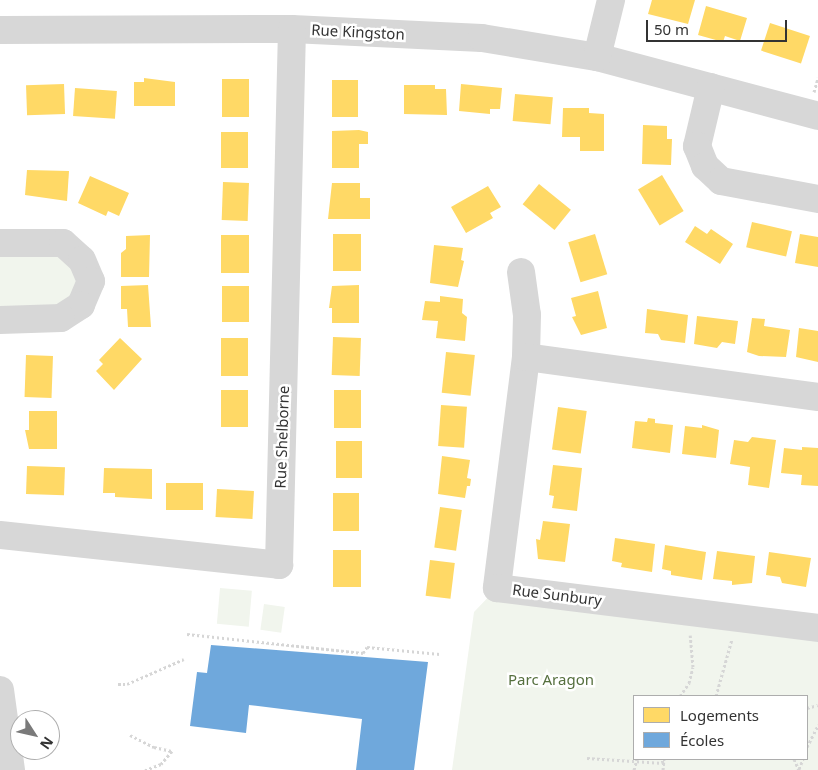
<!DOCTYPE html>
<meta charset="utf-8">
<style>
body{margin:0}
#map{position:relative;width:818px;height:770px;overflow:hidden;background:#fff;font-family:"Noto Sans",sans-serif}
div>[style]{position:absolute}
.green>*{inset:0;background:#f1f5ed;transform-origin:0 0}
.homes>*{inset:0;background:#ffd966;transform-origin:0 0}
.schools>*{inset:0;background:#6fa8dc}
.path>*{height:3px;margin-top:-1.5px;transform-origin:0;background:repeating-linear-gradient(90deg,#d6d6d6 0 2.5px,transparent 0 5px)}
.minor>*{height:28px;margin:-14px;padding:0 14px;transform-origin:14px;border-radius:14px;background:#d7d7d7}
span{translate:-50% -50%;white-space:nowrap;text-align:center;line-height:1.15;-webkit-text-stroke:5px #fff;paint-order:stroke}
.street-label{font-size:15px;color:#333}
.park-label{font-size:15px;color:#56703f}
.legend{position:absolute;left:633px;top:695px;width:175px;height:65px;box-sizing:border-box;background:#fff;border:1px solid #adadad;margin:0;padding:6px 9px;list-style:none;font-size:15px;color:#333}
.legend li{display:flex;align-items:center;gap:10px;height:25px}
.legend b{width:25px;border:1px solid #adadad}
.north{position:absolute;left:10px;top:710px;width:50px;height:50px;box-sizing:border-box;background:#fff;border:1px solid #adadad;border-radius:50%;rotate:125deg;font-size:14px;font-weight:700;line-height:20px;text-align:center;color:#333}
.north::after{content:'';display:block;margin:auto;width:18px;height:22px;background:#7a7a7a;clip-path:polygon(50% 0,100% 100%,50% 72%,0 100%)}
.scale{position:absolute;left:646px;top:20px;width:141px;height:22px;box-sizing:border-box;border:2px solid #333;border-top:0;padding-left:6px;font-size:15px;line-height:18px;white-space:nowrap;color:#333;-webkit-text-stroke:4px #fff;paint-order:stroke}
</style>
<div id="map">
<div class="green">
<i style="clip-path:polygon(55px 250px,73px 262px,78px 288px,57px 310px,0 311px,0 257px,6px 254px)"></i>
<i style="left:220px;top:588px;width:32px;height:36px;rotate:5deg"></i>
<i style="clip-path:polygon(evenodd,497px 588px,818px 628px,818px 770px,452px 770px,474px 612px,497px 588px,634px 696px,807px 696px,807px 759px,634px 759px,634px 696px)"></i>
<i style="left:264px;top:604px;width:21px;height:26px;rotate:8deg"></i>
</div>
<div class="homes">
<i style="clip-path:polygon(652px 0,695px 0,688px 24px,648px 14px)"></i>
<i style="clip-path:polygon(706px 6px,747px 18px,740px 41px,725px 36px,723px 42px,698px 35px)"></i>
<i style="left:770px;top:23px;width:42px;height:29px;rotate:18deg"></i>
<i style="clip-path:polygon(144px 78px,175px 82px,175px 106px,134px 106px,134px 82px,144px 82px)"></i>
<i style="left:249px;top:79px;width:38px;height:27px;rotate:90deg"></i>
<i style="left:332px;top:80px;width:26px;height:37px"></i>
<i style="left:64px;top:84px;width:30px;height:38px;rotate:88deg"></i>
<i style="clip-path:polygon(461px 84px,502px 88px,500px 109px,490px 109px,490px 114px,459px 111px)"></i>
<i style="clip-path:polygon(404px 85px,435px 85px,435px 89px,446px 89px,447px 115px,404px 114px)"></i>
<i style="left:75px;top:88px;width:42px;height:28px;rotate:4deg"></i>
<i style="left:515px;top:94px;width:38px;height:27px;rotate:5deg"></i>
<i style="clip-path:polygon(563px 108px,589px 108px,589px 113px,604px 114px,604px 151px,580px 151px,580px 137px,562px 137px)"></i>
<i style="clip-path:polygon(643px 125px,667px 126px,667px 139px,672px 139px,671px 165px,642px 164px)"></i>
<i style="clip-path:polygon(359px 130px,368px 132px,368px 144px,359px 144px,359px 168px,332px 168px,332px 131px)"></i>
<i style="left:221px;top:132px;width:27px;height:36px"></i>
<i style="clip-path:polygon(27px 170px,69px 171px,67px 201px,25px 195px)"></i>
<i style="left:662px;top:175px;width:42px;height:28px;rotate:59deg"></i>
<i style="clip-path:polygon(90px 176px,129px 193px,119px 216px,108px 211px,106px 216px,78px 203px)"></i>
<i style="left:223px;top:182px;width:26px;height:38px;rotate:2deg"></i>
<i style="clip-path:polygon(332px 183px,360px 183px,360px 198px,370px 198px,370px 219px,328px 219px)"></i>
<i style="left:539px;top:184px;width:41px;height:26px;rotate:39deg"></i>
<i style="clip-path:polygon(488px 186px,501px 207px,490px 213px,493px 218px,466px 233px,451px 207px)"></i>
<i style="left:752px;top:222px;width:41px;height:26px;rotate:13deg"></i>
<i style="clip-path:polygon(695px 226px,707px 234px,711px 229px,733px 244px,720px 264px,685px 242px)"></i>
<i style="left:333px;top:234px;width:28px;height:37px"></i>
<i style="left:595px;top:234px;width:42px;height:28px;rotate:73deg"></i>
<i style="clip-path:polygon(800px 234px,818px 237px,818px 267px,795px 263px)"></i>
<i style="clip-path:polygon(150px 235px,149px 277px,121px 277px,121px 253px,126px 249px,126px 236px)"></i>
<i style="left:221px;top:235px;width:28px;height:38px"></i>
<i style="clip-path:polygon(434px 245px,463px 248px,461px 260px,464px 261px,458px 287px,430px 283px)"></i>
<i style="clip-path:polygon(148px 285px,151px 327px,128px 327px,127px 309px,121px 309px,121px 286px)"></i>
<i style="clip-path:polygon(359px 285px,359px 323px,332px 323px,332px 308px,329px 308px,332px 286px)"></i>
<i style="left:222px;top:286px;width:27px;height:36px"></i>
<i style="clip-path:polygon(598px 291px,607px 328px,581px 335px,572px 317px,576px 316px,571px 298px)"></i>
<i style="clip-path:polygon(440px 296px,463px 299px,462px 313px,467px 317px,465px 341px,436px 338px,438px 321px,422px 320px,425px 301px,440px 302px)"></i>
<i style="clip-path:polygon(647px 309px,688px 315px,685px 343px,661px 340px,658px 334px,645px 333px)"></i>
<i style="clip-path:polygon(697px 316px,738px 321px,735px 344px,722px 342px,717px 348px,694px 344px)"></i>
<i style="clip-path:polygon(752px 318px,765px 319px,764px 326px,790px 330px,786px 357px,759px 356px,747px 352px)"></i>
<i style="clip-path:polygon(799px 328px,818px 331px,818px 362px,796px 357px)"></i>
<i style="left:333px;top:337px;width:28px;height:38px;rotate:2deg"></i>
<i style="clip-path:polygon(120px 338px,142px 359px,114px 390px,96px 371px,103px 364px,99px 360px)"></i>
<i style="left:221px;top:338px;width:27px;height:38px"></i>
<i style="left:446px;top:352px;width:29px;height:41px;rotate:6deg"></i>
<i style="left:26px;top:355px;width:27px;height:42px;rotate:2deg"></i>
<i style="left:221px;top:390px;width:27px;height:37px"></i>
<i style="left:334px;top:390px;width:27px;height:38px"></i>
<i style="left:441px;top:405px;width:26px;height:41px;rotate:4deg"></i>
<i style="left:558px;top:407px;width:29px;height:43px;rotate:8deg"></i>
<i style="clip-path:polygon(29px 411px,57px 411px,57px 449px,29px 449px,25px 430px,29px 430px)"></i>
<i style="clip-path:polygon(648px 418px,655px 419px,655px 423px,673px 425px,670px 453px,632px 448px,635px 421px,647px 422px)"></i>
<i style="clip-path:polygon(702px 425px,719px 430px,716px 458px,682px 454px,685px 426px,702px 428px)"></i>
<i style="clip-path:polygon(752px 437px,776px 440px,769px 488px,748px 485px,750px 467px,730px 464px,734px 440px,748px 442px)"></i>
<i style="left:336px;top:441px;width:26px;height:37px"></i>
<i style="clip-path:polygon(802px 447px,818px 448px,818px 486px,801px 485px,802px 475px,781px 473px,784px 448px,802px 450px)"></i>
<i style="clip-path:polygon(442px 456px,470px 460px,467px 478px,471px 479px,470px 486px,467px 486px,465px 498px,438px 494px)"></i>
<i style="clip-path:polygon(553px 465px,582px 468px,577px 511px,552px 508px,554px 496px,549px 495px)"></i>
<i style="left:27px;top:466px;width:38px;height:28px;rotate:2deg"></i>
<i style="clip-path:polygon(104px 468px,152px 469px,152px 499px,115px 497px,115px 493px,103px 493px)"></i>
<i style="left:166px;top:483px;width:37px;height:27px"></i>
<i style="left:217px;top:489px;width:37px;height:28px;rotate:3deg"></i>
<i style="left:333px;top:493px;width:26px;height:38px"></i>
<i style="left:440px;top:507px;width:22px;height:41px;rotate:8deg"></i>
<i style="clip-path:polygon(543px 521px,570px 524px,565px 562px,538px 559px,536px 539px,540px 540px)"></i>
<i style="clip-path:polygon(615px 538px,655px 544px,652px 572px,621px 567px,622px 563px,612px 561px)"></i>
<i style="clip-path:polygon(665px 545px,706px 552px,702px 580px,671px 575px,671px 571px,662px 569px)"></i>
<i style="left:333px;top:550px;width:28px;height:37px"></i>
<i style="clip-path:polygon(717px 551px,755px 556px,752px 583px,732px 585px,732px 581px,713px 579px)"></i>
<i style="clip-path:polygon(769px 552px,811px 558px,806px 587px,782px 583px,780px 577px,766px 575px)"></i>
<i style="left:430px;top:560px;width:25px;height:36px;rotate:7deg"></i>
</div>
<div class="schools">
<i style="clip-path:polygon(211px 645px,428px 662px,414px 770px,356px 770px,362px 719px,249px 705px,246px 733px,190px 726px,197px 672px,207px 673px)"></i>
</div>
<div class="path">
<i style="left:814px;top:92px;width:15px;rotate:-74deg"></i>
<i style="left:187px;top:634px;width:177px;rotate:6.2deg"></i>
<i style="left:363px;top:653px;width:7px;rotate:-56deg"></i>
<i style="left:367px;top:647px;width:73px;rotate:5.5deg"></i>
<i style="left:118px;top:684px;width:9px"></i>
<i style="left:127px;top:684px;width:62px;rotate:-23.7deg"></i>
<i style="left:680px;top:696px;width:16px;rotate:-55deg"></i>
<i style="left:689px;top:683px;width:16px;rotate:-76deg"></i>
<i style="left:693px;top:667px;width:32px;rotate:-95deg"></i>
<i style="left:716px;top:696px;width:59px;rotate:-74.3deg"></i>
<i style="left:807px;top:708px;width:11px;rotate:-15deg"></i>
<i style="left:130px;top:735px;width:27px;rotate:27deg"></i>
<i style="left:154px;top:747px;width:18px;rotate:13deg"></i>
<i style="left:172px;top:751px;width:17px;rotate:130deg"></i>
<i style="left:161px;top:764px;width:17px;rotate:159deg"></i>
<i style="left:807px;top:747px;width:25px;rotate:-63deg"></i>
<i style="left:587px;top:758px;width:76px;rotate:3.8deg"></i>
<i style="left:663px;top:763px;width:4px;rotate:-104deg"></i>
<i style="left:794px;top:759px;width:12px;rotate:66deg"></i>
<i style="left:799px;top:769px;width:11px;rotate:-68deg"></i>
<i style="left:634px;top:770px;width:11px;rotate:-75deg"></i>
<i style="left:663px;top:770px;width:11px;rotate:-85deg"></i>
</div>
<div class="minor">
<i style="left:0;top:30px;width:292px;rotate:-0.2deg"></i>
<i style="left:292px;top:29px;width:190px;rotate:2.7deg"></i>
<i style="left:482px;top:38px;width:117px;rotate:9.4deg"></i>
<i style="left:597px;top:57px;width:229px;rotate:14.9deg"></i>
<i style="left:597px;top:57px;width:59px;rotate:-76.2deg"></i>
<i style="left:711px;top:87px;width:61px;rotate:103.3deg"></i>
<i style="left:697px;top:146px;width:22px;rotate:68deg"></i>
<i style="left:705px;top:166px;width:22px;rotate:43deg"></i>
<i style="left:721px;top:181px;width:99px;rotate:10.5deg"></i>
<i style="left:0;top:243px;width:63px"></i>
<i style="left:63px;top:243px;width:25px;rotate:42deg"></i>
<i style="left:82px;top:260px;width:23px;rotate:67deg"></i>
<i style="left:91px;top:281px;width:26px;rotate:113deg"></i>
<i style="left:81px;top:305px;width:24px;rotate:147deg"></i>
<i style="left:61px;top:318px;width:61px;rotate:178.1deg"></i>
<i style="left:521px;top:272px;width:43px;rotate:82.1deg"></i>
<i style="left:527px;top:315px;width:42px;rotate:91.4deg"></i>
<i style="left:526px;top:357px;width:233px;rotate:97.2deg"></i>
<i style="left:497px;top:588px;width:323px;rotate:7.1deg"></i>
<i style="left:526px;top:357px;width:295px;rotate:7.8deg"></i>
<i style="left:0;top:535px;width:281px;rotate:6.1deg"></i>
<i style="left:279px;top:565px;width:536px;rotate:-88.61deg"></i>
<i style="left:0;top:690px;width:81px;rotate:82.2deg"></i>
</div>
<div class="street-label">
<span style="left:358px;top:32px;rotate:3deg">Rue Kingston</span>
<span style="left:282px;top:437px;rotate:-88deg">Rue Shelborne</span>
<span style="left:557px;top:595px;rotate:7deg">Rue Sunbury</span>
</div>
<div class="park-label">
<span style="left:551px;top:680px">Parc Aragon</span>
</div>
<ul class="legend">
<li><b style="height:14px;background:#ffd966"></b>Logements</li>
<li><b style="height:14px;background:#6fa8dc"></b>Écoles</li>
</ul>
<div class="north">N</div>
<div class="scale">50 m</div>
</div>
